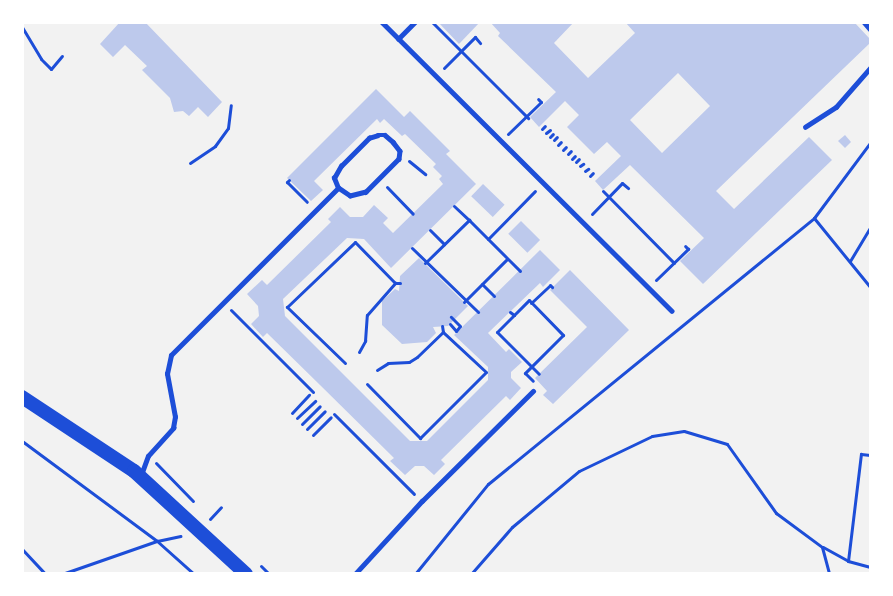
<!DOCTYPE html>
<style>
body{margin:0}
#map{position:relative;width:893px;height:596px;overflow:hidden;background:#f2f2f2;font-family:"PT Sans",sans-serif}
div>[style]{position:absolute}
.building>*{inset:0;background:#bdc9ec;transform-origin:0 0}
.path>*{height:3px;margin:-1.5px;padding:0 1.5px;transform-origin:1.5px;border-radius:1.5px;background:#1d4ed8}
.service>*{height:4.5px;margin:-2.25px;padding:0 2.25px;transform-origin:2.25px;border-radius:2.25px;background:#1d4ed8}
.primary>*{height:14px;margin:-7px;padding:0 7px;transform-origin:7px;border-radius:7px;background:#1d4ed8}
span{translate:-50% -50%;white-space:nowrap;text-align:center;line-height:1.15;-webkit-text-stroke:4.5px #fff;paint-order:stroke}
.frame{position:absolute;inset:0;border:24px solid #fff;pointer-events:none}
</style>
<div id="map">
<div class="building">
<i style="clip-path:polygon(120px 22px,145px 22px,222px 102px,208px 117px,198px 107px,189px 116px,183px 111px,174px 112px,170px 98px,142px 70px,147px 66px,125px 45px,113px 57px,100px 44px)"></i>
<i style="clip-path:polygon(438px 22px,480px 22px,459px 44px)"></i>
<i style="clip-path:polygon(evenodd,490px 22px,574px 22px,554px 43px,588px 78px,635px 33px,625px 22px,854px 22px,870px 39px,870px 43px,716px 191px,734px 209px,809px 137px,832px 160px,703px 284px,680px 261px,704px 238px,630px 165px,603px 190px,595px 181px,621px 156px,607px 142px,594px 154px,567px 127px,579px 115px,565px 101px,539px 127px,530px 117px,556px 92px,498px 36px,500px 33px,490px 22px,678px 73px,710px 106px,662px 153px,630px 120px,678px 73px)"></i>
<i style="clip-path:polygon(376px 89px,404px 117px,410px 111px,450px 151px,446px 154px,476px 184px,391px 268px,364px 239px,347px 238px,283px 299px,285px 316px,410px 441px,427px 441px,488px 380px,488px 367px,454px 335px,540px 250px,560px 270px,543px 287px,540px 283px,488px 333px,506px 352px,509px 349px,522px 362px,511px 372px,511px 378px,521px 388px,510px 400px,506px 396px,441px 460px,445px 464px,434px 475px,424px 466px,415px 466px,405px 475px,390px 461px,394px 458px,320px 385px,267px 333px,263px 337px,251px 324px,259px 316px,258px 306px,247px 294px,262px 280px,267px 285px,331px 222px,328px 219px,340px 207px,350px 217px,363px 217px,374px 205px,388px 218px,383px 223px,393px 233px,443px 184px,439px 179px,442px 176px,433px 167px,436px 164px,405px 134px,402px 136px,384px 119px,380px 123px,377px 119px,314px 181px,323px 190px,311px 201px,287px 178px)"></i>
<i style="clip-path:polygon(845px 135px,851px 142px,845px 148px,838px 141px)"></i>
<i style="left:483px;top:184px;width:30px;height:17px;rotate:44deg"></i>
<i style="left:521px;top:221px;width:27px;height:18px;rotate:45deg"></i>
<i style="clip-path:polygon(419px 258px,468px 306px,448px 326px,433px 327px,436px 333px,427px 342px,402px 344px,382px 325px,382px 301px,395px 289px,399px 291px,400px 276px)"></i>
<i style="clip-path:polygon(570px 270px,629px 330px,553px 404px,543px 395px,547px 391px,535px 378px,587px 327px,550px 290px)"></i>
</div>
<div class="path">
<i style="left:432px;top:22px;width:136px;rotate:45deg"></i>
<i style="left:22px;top:27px;width:37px;rotate:59deg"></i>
<i style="left:41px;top:59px;width:14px;rotate:45deg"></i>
<i style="left:51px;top:69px;width:17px;rotate:-50deg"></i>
<i style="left:444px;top:68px;width:44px;rotate:-45deg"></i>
<i style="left:475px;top:37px;width:8px;rotate:50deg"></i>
<i style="left:542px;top:129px;width:4px;rotate:-45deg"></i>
<i style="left:546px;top:133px;width:5px;rotate:-37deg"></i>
<i style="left:508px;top:134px;width:46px;rotate:-44.1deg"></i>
<i style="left:541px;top:102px;width:4px;rotate:-135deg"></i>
<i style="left:550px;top:137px;width:4px;rotate:-45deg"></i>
<i style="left:554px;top:140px;width:4px;rotate:-45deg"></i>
<i style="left:558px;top:145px;width:4px;rotate:-45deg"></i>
<i style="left:563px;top:150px;width:4px;rotate:-45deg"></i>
<i style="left:568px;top:154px;width:4px;rotate:-45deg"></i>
<i style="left:572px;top:159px;width:4px;rotate:-45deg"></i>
<i style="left:409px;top:161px;width:21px;rotate:39deg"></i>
<i style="left:576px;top:162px;width:4px;rotate:-45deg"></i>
<i style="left:190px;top:163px;width:30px;rotate:-34deg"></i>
<i style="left:215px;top:146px;width:22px;rotate:-54deg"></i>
<i style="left:228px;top:128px;width:23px;rotate:-83deg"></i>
<i style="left:580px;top:166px;width:4px;rotate:-34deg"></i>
<i style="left:585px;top:171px;width:4px;rotate:-34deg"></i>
<i style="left:590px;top:176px;width:4px;rotate:-45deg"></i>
<i style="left:289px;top:180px;width:3px;rotate:135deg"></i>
<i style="left:287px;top:182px;width:28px;rotate:45deg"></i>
<i style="left:387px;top:187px;width:37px;rotate:46deg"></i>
<i style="left:603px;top:191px;width:101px;rotate:45.4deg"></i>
<i style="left:454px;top:206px;width:21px;rotate:43deg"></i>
<i style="left:592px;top:214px;width:43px;rotate:-45.9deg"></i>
<i style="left:622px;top:183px;width:8px;rotate:40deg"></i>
<i style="left:814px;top:218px;width:89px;rotate:50.9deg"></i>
<i style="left:430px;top:230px;width:20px;rotate:45deg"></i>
<i style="left:488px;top:239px;width:67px;rotate:-45.6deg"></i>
<i style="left:412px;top:248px;width:92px;rotate:44.1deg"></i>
<i style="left:850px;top:261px;width:39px;rotate:-59deg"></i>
<i style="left:425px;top:263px;width:62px;rotate:-44.3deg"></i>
<i style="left:469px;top:220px;width:72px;rotate:45deg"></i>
<i style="left:656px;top:280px;width:45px;rotate:-44.1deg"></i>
<i style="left:688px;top:249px;width:4px;rotate:-135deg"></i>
<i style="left:482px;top:284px;width:17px;rotate:45deg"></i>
<i style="left:464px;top:302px;width:61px;rotate:-45deg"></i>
<i style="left:531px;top:303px;width:26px;rotate:-43deg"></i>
<i style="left:550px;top:285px;width:3px;rotate:45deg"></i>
<i style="left:231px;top:310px;width:116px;rotate:45deg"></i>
<i style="left:510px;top:312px;width:5px;rotate:37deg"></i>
<i style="left:514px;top:315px;width:24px;rotate:135deg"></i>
<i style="left:497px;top:332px;width:59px;rotate:45deg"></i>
<i style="left:514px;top:315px;width:21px;rotate:-45deg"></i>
<i style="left:529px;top:300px;width:49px;rotate:45.8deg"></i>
<i style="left:563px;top:335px;width:54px;rotate:135deg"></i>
<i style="left:525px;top:373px;width:11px;rotate:45deg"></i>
<i style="left:450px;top:324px;width:9px;rotate:49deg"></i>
<i style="left:456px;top:331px;width:6px;rotate:-51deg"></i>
<i style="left:460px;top:326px;width:13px;rotate:-135deg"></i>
<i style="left:359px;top:352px;width:13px;rotate:-61deg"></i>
<i style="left:365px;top:341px;width:26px;rotate:-86deg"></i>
<i style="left:367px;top:315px;width:43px;rotate:-48.8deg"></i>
<i style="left:395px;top:283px;width:5px"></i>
<i style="left:345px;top:363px;width:81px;rotate:-136deg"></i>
<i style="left:287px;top:307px;width:94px;rotate:-43.7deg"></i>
<i style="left:355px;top:242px;width:57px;rotate:45.7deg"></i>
<i style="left:377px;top:370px;width:13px;rotate:-32deg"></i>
<i style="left:388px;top:363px;width:21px;rotate:-3deg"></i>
<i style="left:409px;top:362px;width:9px;rotate:-32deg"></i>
<i style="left:417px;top:357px;width:36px;rotate:-44deg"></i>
<i style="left:443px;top:332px;width:6px;rotate:-99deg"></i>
<i style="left:367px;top:384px;width:76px;rotate:45.5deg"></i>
<i style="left:420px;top:438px;width:93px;rotate:-45deg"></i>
<i style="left:486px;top:372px;width:59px;rotate:-137.1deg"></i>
<i style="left:292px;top:413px;width:25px;rotate:-47deg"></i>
<i style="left:334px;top:414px;width:113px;rotate:45deg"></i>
<i style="left:297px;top:418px;width:25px;rotate:-43deg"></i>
<i style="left:302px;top:424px;width:25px;rotate:-45deg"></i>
<i style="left:307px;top:429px;width:25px;rotate:-45deg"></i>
<i style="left:313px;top:435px;width:25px;rotate:-45deg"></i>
<i style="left:22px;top:441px;width:168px;rotate:36.5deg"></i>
<i style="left:157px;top:541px;width:50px;rotate:41.7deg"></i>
<i style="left:156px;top:463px;width:53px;rotate:45.8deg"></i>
<i style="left:210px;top:519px;width:16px;rotate:-47deg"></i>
<i style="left:823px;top:547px;width:29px;rotate:29deg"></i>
<i style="left:848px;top:561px;width:23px;rotate:15deg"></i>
<i style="left:22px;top:549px;width:34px;rotate:47deg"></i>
<i style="left:848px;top:561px;width:108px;rotate:-83.1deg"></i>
<i style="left:861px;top:454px;width:9px;rotate:6deg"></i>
<i style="left:261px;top:566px;width:11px;rotate:45deg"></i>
<i style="left:62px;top:574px;width:101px;rotate:-19.2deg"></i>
<i style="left:157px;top:541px;width:24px;rotate:-12deg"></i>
<i style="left:415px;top:574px;width:116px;rotate:-51deg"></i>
<i style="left:488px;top:484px;width:421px;rotate:-39.2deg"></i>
<i style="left:814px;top:218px;width:94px;rotate:-53.3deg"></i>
<i style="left:471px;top:574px;width:62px;rotate:-48.9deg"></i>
<i style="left:512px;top:527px;width:87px;rotate:-39.9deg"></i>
<i style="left:579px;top:471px;width:81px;rotate:-25.6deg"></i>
<i style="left:652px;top:436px;width:32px;rotate:-9deg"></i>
<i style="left:684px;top:431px;width:45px;rotate:16.8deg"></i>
<i style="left:727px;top:444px;width:85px;rotate:54.6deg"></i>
<i style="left:776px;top:513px;width:57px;rotate:36.5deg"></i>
<i style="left:822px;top:547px;width:28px;rotate:75deg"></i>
</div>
<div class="service">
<i style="left:382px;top:22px;width:409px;rotate:44.9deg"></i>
<i style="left:864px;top:22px;width:9px;rotate:49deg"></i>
<i style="left:398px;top:39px;width:24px;rotate:-45deg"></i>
<i style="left:805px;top:127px;width:37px;rotate:-33deg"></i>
<i style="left:836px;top:107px;width:52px;rotate:-48.9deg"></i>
<i style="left:378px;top:135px;width:7px"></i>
<i style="left:385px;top:135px;width:11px;rotate:41deg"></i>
<i style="left:393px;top:142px;width:11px;rotate:52deg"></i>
<i style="left:400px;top:151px;width:8px;rotate:97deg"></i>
<i style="left:399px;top:159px;width:47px;rotate:135deg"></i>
<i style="left:366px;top:192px;width:16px;rotate:166deg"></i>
<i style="left:350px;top:196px;width:14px;rotate:-146deg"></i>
<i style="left:338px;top:188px;width:11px;rotate:-112deg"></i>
<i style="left:334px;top:178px;width:14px;rotate:-60deg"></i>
<i style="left:341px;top:166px;width:40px;rotate:-45deg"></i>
<i style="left:369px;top:138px;width:9px;rotate:-18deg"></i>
<i style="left:141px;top:475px;width:20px;rotate:-70deg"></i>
<i style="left:148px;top:456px;width:38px;rotate:-48deg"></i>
<i style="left:173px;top:428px;width:11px;rotate:-80deg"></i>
<i style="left:175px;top:417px;width:44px;rotate:-100.5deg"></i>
<i style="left:167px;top:374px;width:19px;rotate:-78deg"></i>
<i style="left:171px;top:355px;width:236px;rotate:-45deg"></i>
<i style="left:355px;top:574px;width:99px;rotate:-47.5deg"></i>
<i style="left:422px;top:501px;width:156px;rotate:-44.7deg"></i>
</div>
<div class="primary">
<i style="left:22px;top:397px;width:134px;rotate:33.5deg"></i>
<i style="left:134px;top:471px;width:152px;rotate:42.6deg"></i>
</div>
<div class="frame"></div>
</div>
